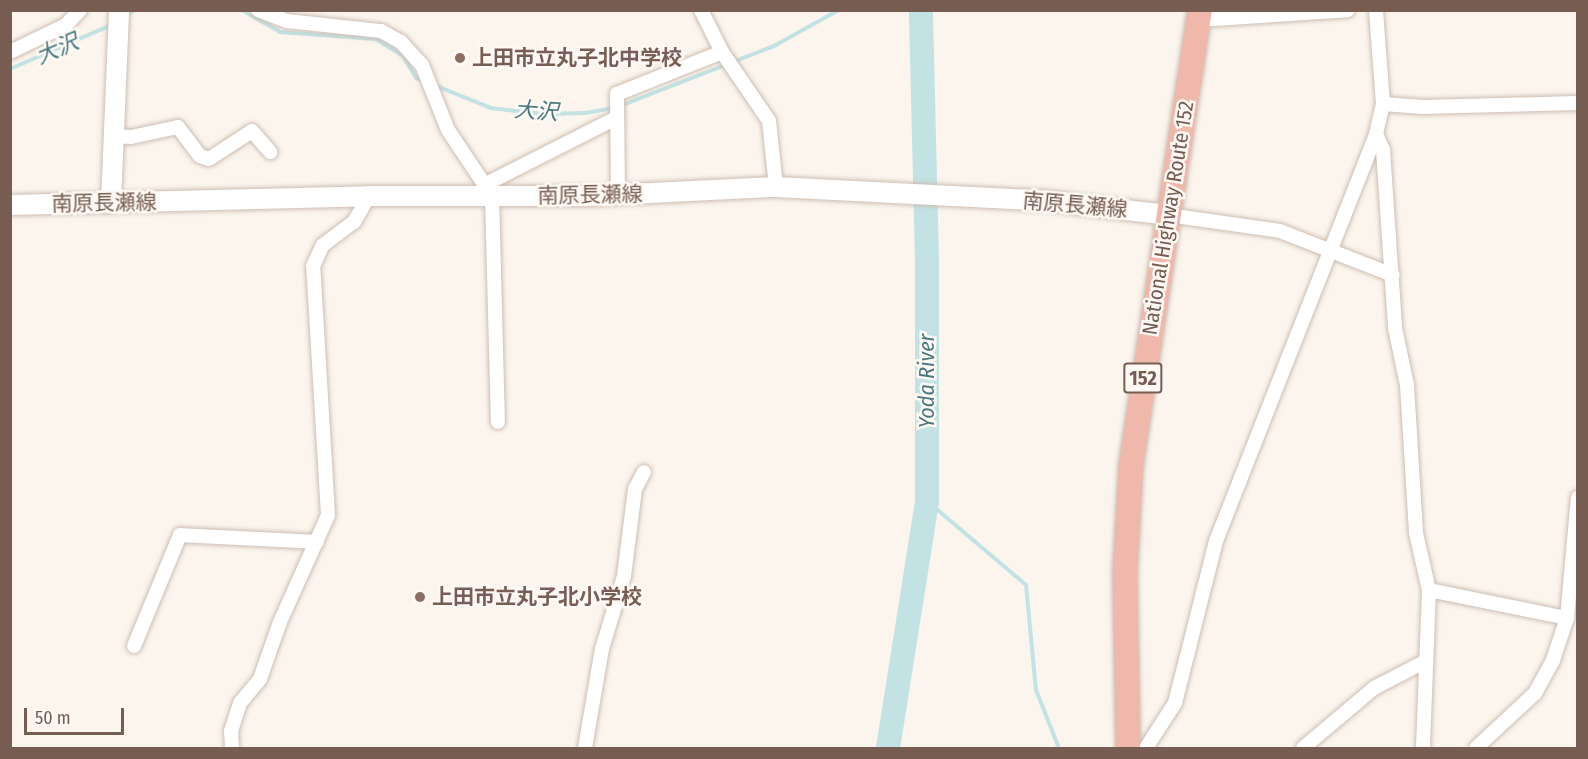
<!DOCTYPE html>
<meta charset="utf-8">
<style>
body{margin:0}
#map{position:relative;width:1588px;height:759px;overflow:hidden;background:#fbf5ed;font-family:"Fira Sans Condensed","Noto Sans JP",sans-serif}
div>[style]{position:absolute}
.stream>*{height:4px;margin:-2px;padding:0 2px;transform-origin:2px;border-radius:2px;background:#c2e2e4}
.river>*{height:24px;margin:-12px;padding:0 12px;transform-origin:12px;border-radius:12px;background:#c2e2e4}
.roads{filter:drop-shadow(0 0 2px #cdbdb3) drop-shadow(0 0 2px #cdbdb3)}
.street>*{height:14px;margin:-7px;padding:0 7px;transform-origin:7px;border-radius:7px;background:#fff}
.secondary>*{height:20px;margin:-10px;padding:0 10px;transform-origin:10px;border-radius:10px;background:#fff}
.highway>*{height:24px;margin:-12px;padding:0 12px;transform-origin:12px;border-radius:12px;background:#efb8aa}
.dots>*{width:16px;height:16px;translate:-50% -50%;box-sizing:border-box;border:3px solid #fef9f4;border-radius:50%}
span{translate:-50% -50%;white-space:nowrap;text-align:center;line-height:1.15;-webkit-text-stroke:5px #fef9f4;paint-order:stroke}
.shield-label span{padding:2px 4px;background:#fef9f4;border:2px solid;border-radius:4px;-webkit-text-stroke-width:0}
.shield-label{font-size:20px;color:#765c51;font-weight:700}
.education-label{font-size:21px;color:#785e54;font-weight:700}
.left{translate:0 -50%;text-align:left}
.street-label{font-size:21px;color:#765c51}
.water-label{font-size:22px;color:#487a7f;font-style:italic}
.frame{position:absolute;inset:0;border:12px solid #765c51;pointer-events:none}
.scale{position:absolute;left:24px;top:708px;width:100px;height:27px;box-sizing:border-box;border:3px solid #765c51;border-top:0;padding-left:8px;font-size:18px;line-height:21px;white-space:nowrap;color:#765c51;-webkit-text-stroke:4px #fef9f4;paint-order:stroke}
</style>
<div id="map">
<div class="stream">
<i style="left:242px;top:10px;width:44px;rotate:30.1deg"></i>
<i style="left:280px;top:32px;width:96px;rotate:4.2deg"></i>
<i style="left:376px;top:39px;width:32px;rotate:32deg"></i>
<i style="left:403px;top:56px;width:26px;rotate:59deg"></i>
<i style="left:416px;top:78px;width:9px;rotate:21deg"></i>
<i style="left:125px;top:16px;width:12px;rotate:-31deg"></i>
<i style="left:10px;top:69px;width:110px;rotate:-23.5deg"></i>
<i style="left:434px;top:85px;width:61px;rotate:22deg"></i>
<i style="left:491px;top:108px;width:52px;rotate:6.6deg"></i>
<i style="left:543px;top:114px;width:42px;rotate:-1.4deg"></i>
<i style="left:585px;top:113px;width:28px;rotate:-10deg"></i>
<i style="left:620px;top:106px;width:165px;rotate:-21.3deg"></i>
<i style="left:774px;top:46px;width:74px;rotate:-29deg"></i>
<i style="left:927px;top:501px;width:130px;rotate:40.3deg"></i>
<i style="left:1026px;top:585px;width:105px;rotate:84.6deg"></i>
<i style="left:1036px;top:690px;width:62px;rotate:68.4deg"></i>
</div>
<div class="river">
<i style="left:888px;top:748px;width:250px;rotate:-81deg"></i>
<i style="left:927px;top:501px;width:240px;rotate:-90deg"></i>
<i style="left:927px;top:261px;width:251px;rotate:-91.4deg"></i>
</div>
<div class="roads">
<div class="street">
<i style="left:258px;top:10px;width:31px;rotate:21deg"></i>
<i style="left:287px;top:21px;width:95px;rotate:6.1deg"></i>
<i style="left:381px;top:31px;width:23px;rotate:29deg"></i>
<i style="left:401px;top:42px;width:31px;rotate:48deg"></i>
<i style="left:422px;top:65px;width:70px;rotate:68.2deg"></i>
<i style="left:448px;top:130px;width:79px;rotate:56.3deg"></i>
<i style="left:492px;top:196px;width:226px;rotate:88.5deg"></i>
<i style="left:701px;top:10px;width:47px;rotate:63.4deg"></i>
<i style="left:722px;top:52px;width:83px;rotate:55.7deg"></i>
<i style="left:769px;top:121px;width:66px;rotate:83.9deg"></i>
<i style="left:1199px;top:20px;width:149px;rotate:-3.8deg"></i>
<i style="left:10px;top:52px;width:62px;rotate:-25.7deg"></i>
<i style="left:66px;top:25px;width:21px;rotate:-47deg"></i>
<i style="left:1383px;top:104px;width:40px;rotate:4.3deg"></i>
<i style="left:1423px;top:107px;width:155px;rotate:-1.5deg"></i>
<i style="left:1376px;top:134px;width:17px;rotate:66deg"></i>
<i style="left:1383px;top:150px;width:178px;rotate:86.1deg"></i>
<i style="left:1395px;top:328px;width:58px;rotate:78.1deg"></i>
<i style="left:1407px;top:385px;width:148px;rotate:86.5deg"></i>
<i style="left:1416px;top:533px;width:58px;rotate:77.2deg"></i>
<i style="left:1429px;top:590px;width:158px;rotate:92.2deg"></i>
<i style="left:113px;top:136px;width:18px;rotate:3deg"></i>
<i style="left:131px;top:137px;width:48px;rotate:-12deg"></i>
<i style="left:178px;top:127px;width:36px;rotate:53deg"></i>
<i style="left:200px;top:156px;width:9px;rotate:18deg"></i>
<i style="left:209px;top:159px;width:51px;rotate:-33.1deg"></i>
<i style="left:252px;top:131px;width:28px;rotate:49deg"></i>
<i style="left:486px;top:184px;width:146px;rotate:-26.9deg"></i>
<i style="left:618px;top:195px;width:101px;rotate:-90.6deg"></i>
<i style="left:617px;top:94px;width:113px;rotate:-21.8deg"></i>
<i style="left:1168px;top:215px;width:113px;rotate:8.1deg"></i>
<i style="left:1280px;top:231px;width:121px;rotate:21.3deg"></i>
<i style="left:1429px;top:590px;width:141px;rotate:11.5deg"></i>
<i style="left:134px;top:646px;width:120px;rotate:-67.5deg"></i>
<i style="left:180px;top:535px;width:137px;rotate:2.9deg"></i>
<i style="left:232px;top:748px;width:17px;rotate:-93deg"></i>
<i style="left:231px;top:731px;width:29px;rotate:-72deg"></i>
<i style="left:240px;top:703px;width:31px;rotate:-50deg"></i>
<i style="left:260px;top:679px;width:60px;rotate:-70.7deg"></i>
<i style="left:280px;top:622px;width:117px;rotate:-65.8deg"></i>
<i style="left:328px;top:515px;width:249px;rotate:-93.4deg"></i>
<i style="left:313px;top:266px;width:23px;rotate:-65deg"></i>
<i style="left:323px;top:245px;width:39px;rotate:-37deg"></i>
<i style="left:354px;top:222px;width:30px;rotate:-60deg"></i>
<i style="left:585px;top:748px;width:100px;rotate:-80.3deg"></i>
<i style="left:602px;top:649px;width:76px;rotate:-73.2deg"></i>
<i style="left:624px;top:576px;width:88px;rotate:-82.8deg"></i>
<i style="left:635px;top:489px;width:19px;rotate:-62deg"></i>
<i style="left:1146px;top:748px;width:54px;rotate:-57.2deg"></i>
<i style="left:1175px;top:703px;width:167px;rotate:-75.8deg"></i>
<i style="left:1216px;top:541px;width:437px;rotate:-68.5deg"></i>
<i style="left:1376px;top:134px;width:31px;rotate:-77deg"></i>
<i style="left:1383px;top:104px;width:94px;rotate:-94.3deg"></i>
<i style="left:1303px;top:748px;width:93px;rotate:-40.2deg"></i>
<i style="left:1374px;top:688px;width:59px;rotate:-27.4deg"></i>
<i style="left:1476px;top:748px;width:81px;rotate:-43deg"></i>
<i style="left:1535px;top:693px;width:38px;rotate:-61deg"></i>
<i style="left:1553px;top:660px;width:44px;rotate:-71.6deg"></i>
<i style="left:1567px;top:618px;width:121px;rotate:-84.8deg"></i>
</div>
<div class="secondary">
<i style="left:111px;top:203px;width:193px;rotate:-87.6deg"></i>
<i style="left:10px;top:205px;width:359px;rotate:-1.4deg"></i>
<i style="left:369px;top:196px;width:220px"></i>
<i style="left:589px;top:196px;width:187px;rotate:-2.8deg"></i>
<i style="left:776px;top:187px;width:273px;rotate:2.9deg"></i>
<i style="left:1049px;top:201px;width:120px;rotate:6.7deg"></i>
</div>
<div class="highway">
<i style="left:1128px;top:748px;width:176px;rotate:-91deg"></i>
<i style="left:1125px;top:572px;width:107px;rotate:-86.8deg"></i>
<i style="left:1131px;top:465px;width:460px;rotate:-81.4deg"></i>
</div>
</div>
<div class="dots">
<i style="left:460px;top:58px;background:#8d6e63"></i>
<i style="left:420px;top:597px;background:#8d6e63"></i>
</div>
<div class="shield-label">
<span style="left:1143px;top:378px">152</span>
</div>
<div class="education-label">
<span class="left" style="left:472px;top:58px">上田市立丸子北中学校</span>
<span class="left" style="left:432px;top:597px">上田市立丸子北小学校</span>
</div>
<div class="street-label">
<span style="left:590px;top:195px;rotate:-1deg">南原長瀬線</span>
<span style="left:104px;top:203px;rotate:-1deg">南原長瀬線</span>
<span style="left:1075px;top:205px;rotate:5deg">南原長瀬線</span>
<span style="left:1168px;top:218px;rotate:-81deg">National Highway Route 152</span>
</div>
<div class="water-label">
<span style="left:57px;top:49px;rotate:-23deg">大沢</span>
<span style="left:536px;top:111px;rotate:4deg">大沢</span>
<span style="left:927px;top:381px;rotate:-90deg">Yoda River</span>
</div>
<div class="frame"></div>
<div class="scale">50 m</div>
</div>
